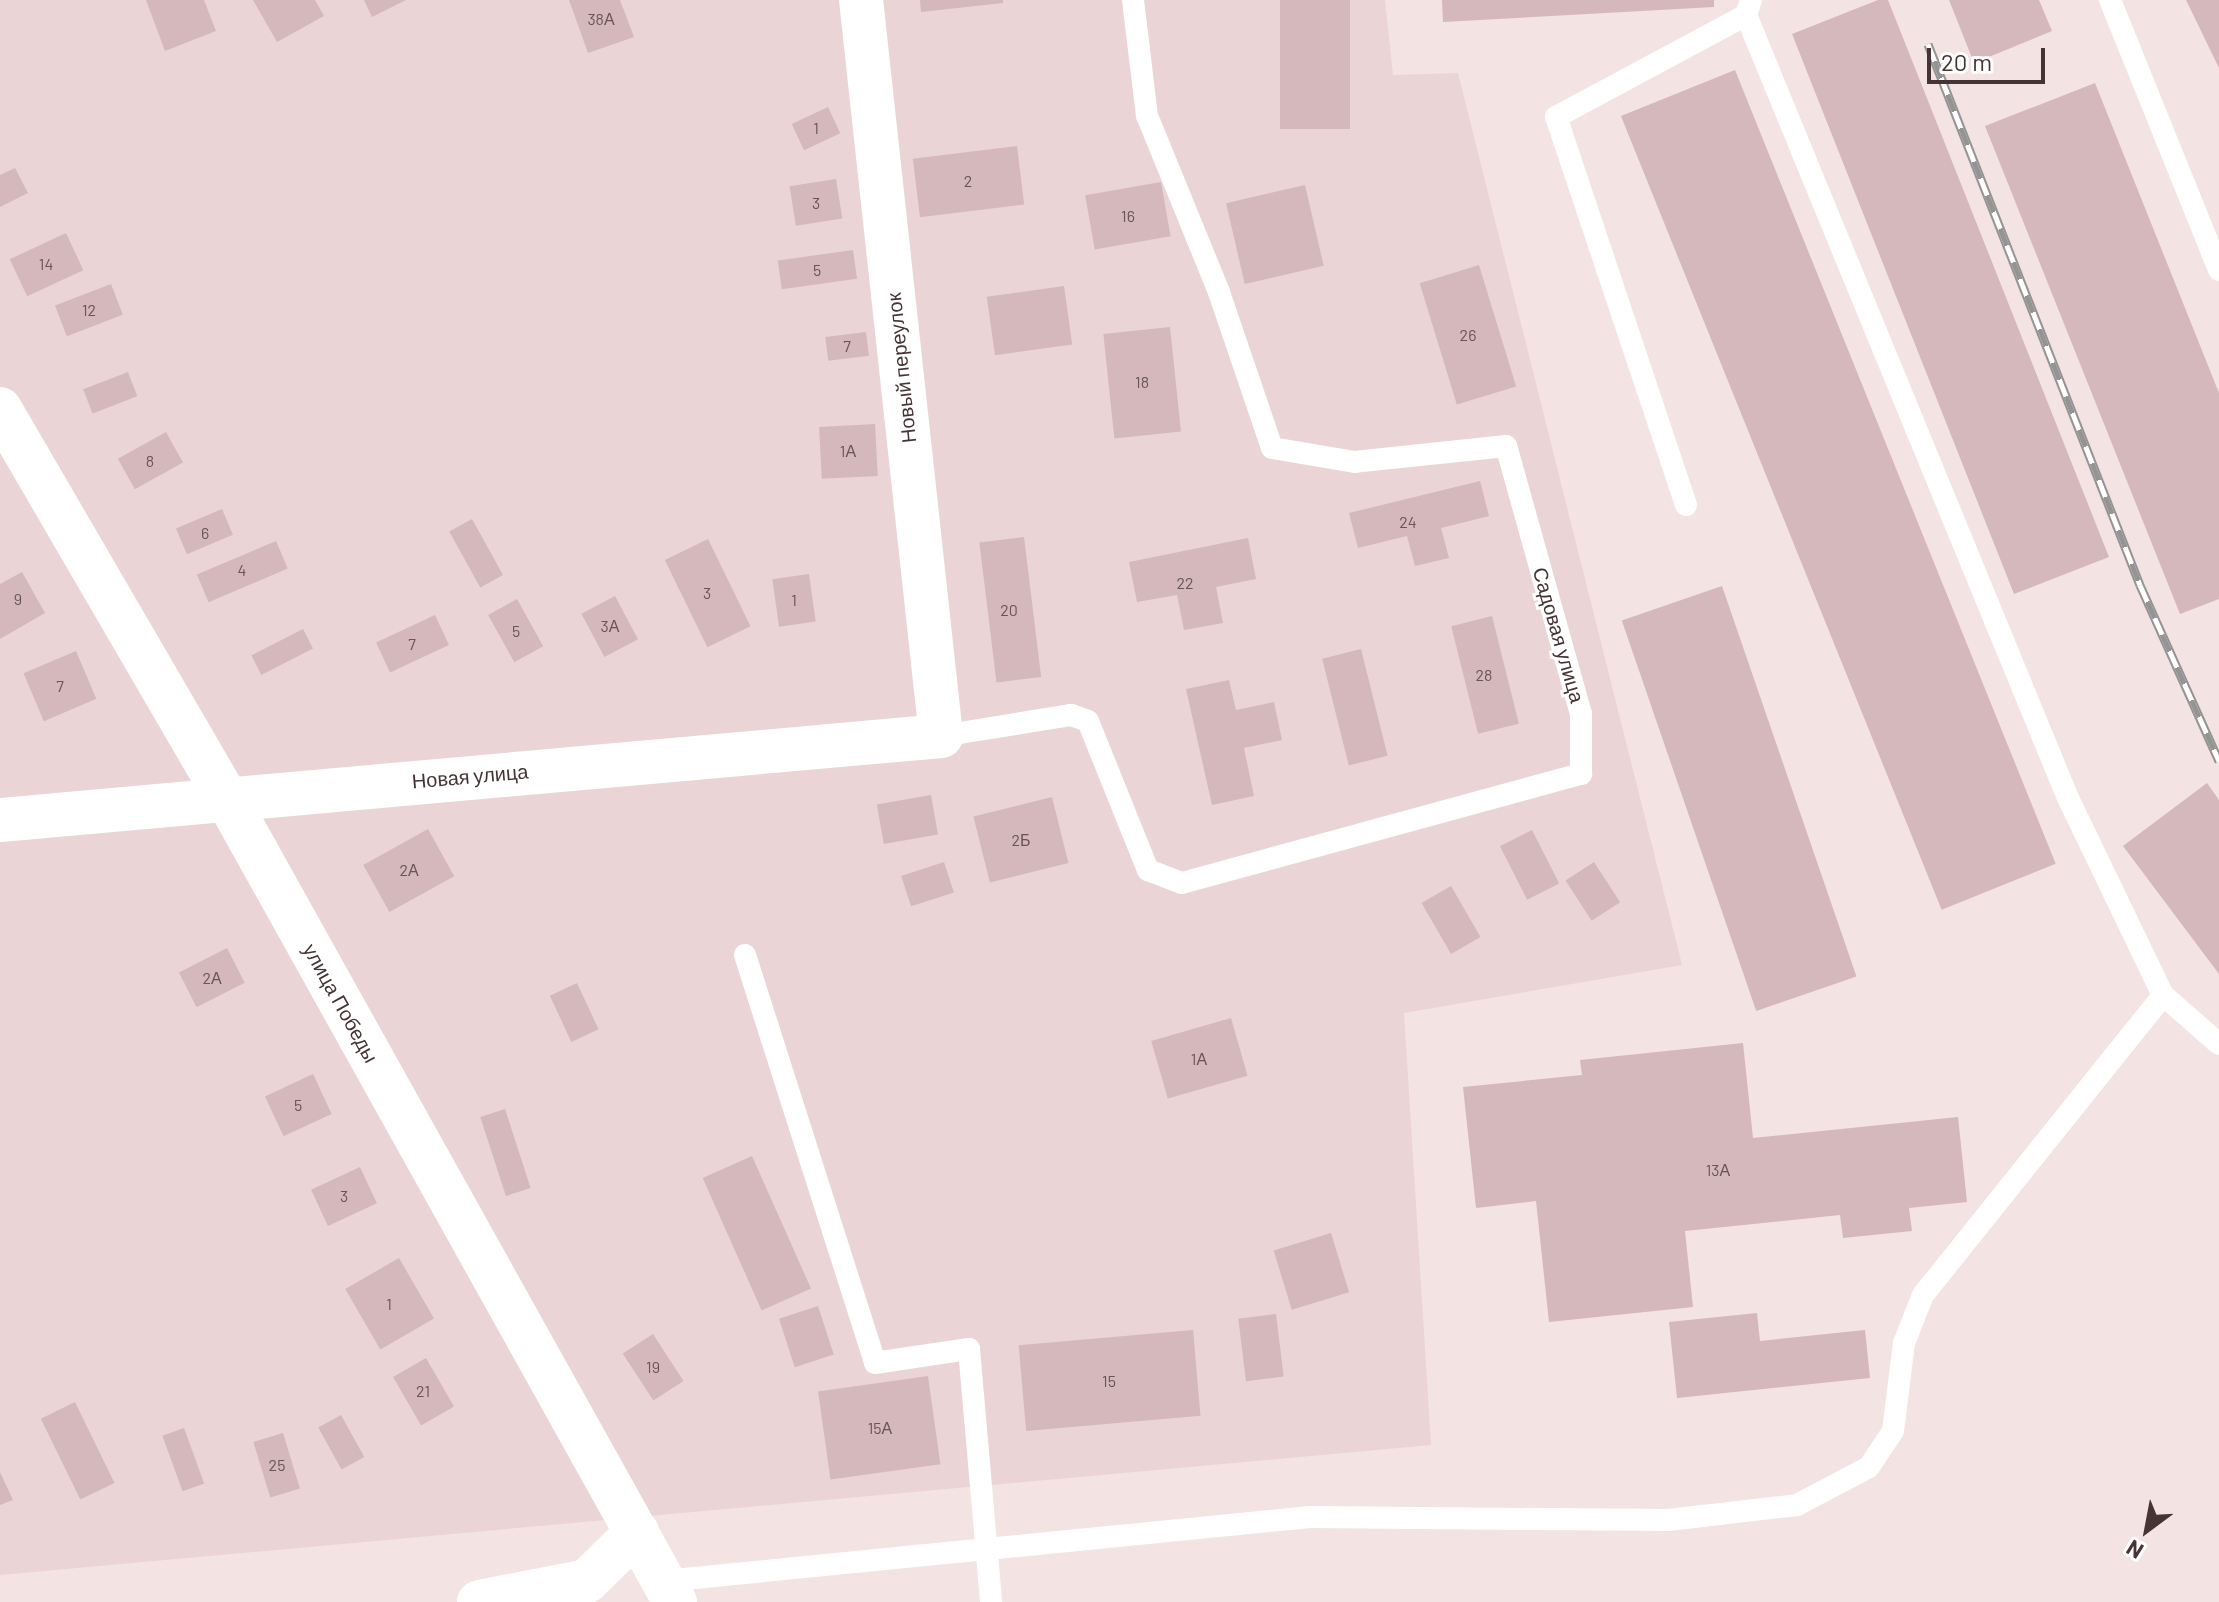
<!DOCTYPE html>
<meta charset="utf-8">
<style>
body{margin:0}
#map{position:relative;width:2219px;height:1602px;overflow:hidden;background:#f3e3e3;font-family:Barlow,sans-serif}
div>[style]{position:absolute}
.residential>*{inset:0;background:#ebd4d5}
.building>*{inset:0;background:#d5b8bb;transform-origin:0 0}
.lane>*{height:22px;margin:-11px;padding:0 11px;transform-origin:11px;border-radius:11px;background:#fff}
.street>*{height:44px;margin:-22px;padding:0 22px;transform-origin:22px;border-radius:22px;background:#fff}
.rail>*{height:9px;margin-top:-4.5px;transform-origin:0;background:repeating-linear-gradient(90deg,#fff 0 18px,#949494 0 36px);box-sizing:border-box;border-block:2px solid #949494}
span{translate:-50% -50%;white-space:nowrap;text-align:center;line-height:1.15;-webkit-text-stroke:6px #fff;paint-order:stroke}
.number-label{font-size:16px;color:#695456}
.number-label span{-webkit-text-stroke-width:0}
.street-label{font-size:20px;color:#453335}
.north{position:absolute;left:2107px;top:1490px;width:80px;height:80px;-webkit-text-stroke:6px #fff;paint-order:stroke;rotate:212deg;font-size:22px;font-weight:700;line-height:32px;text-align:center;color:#453335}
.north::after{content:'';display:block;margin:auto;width:28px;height:36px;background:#453335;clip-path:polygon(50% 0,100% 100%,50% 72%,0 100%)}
.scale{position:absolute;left:1927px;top:48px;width:118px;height:36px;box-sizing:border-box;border:4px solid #453335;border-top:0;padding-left:10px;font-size:24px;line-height:28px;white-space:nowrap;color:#453335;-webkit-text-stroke:6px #fff;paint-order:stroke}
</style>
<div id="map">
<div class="residential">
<i style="clip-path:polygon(0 0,1385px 0,1393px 75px,1458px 73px,1682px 965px,1404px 1013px,1431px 1445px,0 1575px)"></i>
</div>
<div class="building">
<i style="clip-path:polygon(146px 0,204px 0,216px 31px,165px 51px)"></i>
<i style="clip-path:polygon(253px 0,315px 0,324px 16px,277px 42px)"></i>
<i style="clip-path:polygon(364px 0,406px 0,372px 17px)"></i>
<i style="clip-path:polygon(569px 0,620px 0,634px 37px,588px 53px)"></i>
<i style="clip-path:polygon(920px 0,1003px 0,1003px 3px,921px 12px)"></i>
<i style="left:1280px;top:0;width:70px;height:129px"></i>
<i style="clip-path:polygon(1442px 0,1714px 0,1714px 7px,1443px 22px)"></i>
<i style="clip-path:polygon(1878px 0,1888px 0,2109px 557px,2014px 594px,1792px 34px)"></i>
<i style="clip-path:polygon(1949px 0,2039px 0,2052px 31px,1974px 63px)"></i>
<i style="clip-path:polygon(2186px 0,2219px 0,2219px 68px)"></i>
<i style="left:1735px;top:70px;width:856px;height:123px;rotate:68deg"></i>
<i style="clip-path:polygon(2095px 83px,2219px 393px,2219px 599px,2180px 614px,1985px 126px)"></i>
<i style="left:828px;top:107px;width:29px;height:40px;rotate:65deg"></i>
<i style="left:1017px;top:146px;width:59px;height:105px;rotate:83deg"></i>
<i style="clip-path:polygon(15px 168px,28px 193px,0 207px,0 175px)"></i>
<i style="left:836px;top:179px;width:40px;height:47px;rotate:81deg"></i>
<i style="left:1161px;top:182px;width:55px;height:77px;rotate:80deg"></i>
<i style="left:1305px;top:185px;width:83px;height:81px;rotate:77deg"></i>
<i style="left:66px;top:233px;width:41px;height:62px;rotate:65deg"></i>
<i style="left:853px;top:250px;width:29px;height:76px;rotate:82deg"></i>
<i style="left:1479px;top:265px;width:127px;height:62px;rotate:73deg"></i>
<i style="left:111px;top:284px;width:33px;height:60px;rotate:69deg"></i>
<i style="left:1064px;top:286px;width:59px;height:78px;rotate:82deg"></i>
<i style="left:1170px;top:327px;width:105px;height:67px;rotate:84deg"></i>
<i style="left:866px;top:332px;width:24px;height:41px;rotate:83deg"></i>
<i style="left:128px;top:372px;width:26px;height:48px;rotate:69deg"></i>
<i style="left:875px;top:424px;width:52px;height:56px;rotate:87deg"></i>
<i style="left:166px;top:432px;width:35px;height:55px;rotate:61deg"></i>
<i style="clip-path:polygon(1480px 481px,1489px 516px,1441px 528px,1449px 558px,1415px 566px,1407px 536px,1358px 548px,1349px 513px)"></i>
<i style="left:222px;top:509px;width:28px;height:50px;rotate:67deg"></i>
<i style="left:472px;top:519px;width:64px;height:26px;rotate:61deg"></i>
<i style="left:1024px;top:537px;width:141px;height:45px;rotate:83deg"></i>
<i style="clip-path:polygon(1248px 538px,1256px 579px,1216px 587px,1223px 623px,1184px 630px,1177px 595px,1137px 602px,1129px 562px)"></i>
<i style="left:708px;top:539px;width:97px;height:48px;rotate:64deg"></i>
<i style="left:276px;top:541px;width:30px;height:86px;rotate:67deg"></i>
<i style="clip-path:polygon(22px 572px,45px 613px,0 639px,0 584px)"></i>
<i style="left:809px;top:574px;width:48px;height:37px;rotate:82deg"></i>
<i style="left:1722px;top:586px;width:413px;height:106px;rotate:71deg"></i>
<i style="left:615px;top:596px;width:49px;height:38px;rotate:62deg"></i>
<i style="left:517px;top:599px;width:54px;height:33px;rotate:61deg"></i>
<i style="left:435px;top:615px;width:33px;height:65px;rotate:65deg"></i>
<i style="left:1492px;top:616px;width:111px;height:42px;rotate:76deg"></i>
<i style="left:303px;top:629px;width:22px;height:58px;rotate:63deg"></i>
<i style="left:1361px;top:649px;width:110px;height:40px;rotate:76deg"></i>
<i style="left:76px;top:651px;width:52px;height:57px;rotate:67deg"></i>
<i style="clip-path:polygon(1229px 680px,1236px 710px,1274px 702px,1282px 740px,1244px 748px,1254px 796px,1212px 805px,1186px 689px)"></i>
<i style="clip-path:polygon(2207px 783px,2219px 800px,2219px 974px,2123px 846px)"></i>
<i style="left:931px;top:795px;width:40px;height:55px;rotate:80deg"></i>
<i style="left:1052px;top:797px;width:68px;height:81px;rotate:76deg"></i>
<i style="left:428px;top:829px;width:54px;height:74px;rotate:61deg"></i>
<i style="left:1532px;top:830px;width:60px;height:36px;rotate:63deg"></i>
<i style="left:944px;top:862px;width:32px;height:45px;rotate:72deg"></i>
<i style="left:1594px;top:862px;width:48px;height:34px;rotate:57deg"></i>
<i style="left:1451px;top:886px;width:59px;height:34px;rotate:60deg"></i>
<i style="left:227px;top:948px;width:39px;height:54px;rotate:63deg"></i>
<i style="left:577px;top:983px;width:51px;height:30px;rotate:65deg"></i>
<i style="left:1231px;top:1018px;width:60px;height:83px;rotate:74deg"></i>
<i style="clip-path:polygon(1743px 1043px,1753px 1138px,1958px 1117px,1967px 1202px,1909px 1208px,1912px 1231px,1843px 1238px,1840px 1215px,1685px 1231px,1693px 1307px,1549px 1322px,1536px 1201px,1476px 1208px,1463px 1087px,1582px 1075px,1580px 1060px)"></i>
<i style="left:313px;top:1074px;width:44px;height:53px;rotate:65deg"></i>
<i style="left:505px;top:1109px;width:83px;height:26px;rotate:72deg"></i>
<i style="left:752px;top:1156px;width:145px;height:54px;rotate:66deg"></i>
<i style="left:360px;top:1167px;width:40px;height:54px;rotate:65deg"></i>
<i style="left:1331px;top:1233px;width:62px;height:60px;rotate:73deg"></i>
<i style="left:399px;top:1258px;width:70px;height:62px;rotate:60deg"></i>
<i style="left:818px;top:1306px;width:51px;height:41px;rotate:72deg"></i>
<i style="clip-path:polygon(1757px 1313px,1760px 1341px,1865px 1330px,1870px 1378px,1677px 1398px,1669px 1322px)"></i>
<i style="left:1276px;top:1314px;width:63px;height:38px;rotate:83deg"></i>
<i style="left:1193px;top:1330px;width:86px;height:175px;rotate:85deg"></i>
<i style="left:653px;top:1334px;width:56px;height:36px;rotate:57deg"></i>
<i style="left:426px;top:1358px;width:56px;height:38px;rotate:60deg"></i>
<i style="left:928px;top:1376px;width:89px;height:111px;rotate:82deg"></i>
<i style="left:75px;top:1402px;width:90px;height:38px;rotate:64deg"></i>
<i style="left:341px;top:1415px;width:48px;height:26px;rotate:61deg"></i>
<i style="left:184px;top:1428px;width:59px;height:23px;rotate:70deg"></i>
<i style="left:283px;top:1433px;width:58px;height:31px;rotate:73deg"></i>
<i style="clip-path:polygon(0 1472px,13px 1500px,0 1505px)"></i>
</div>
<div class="lane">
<i style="left:1751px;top:0;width:16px;rotate:108deg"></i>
<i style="left:1746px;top:15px;width:847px;rotate:67.65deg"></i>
<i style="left:2068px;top:798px;width:219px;rotate:64.3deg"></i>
<i style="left:2163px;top:995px;width:74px;rotate:41.2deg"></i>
<i style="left:2110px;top:0;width:291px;rotate:68deg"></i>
<i style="left:1686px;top:505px;width:409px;rotate:-108.5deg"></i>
<i style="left:1556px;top:117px;width:216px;rotate:-28.2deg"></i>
<i style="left:941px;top:736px;width:132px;rotate:-9.2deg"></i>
<i style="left:1071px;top:715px;width:18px;rotate:19deg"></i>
<i style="left:1088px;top:721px;width:161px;rotate:68.1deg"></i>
<i style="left:1148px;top:870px;width:36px;rotate:21deg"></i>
<i style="left:1182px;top:883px;width:414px;rotate:-15.3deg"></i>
<i style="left:1581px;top:774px;width:60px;rotate:-90deg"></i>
<i style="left:1581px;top:714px;width:278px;rotate:-105.6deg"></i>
<i style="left:1506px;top:446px;width:152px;rotate:174deg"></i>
<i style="left:1355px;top:462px;width:84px;rotate:-170.4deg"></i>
<i style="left:1272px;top:448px;width:165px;rotate:-108.8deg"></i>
<i style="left:1219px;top:292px;width:190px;rotate:-112.2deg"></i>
<i style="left:1147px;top:116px;width:117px;rotate:-96.9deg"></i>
<i style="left:745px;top:955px;width:428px;rotate:72.3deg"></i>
<i style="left:875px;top:1363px;width:95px;rotate:-8.5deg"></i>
<i style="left:969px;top:1349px;width:254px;rotate:85deg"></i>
<i style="left:664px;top:1581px;width:649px;rotate:-5.66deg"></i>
<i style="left:1310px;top:1517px;width:358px;rotate:0.5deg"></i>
<i style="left:1668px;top:1520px;width:130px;rotate:-6.6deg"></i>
<i style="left:1797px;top:1505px;width:81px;rotate:-27.8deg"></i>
<i style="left:1869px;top:1467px;width:43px;rotate:-56.3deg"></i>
<i style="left:1893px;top:1431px;width:89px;rotate:-82.9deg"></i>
<i style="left:1904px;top:1343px;width:52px;rotate:-68.4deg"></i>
<i style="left:1923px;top:1295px;width:384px;rotate:-51.3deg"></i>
</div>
<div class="street">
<i style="left:0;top:409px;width:449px;rotate:59.8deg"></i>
<i style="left:226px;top:797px;width:922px;rotate:60.85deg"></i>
<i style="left:0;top:820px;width:945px;rotate:-5.1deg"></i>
<i style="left:941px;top:736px;width:740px;rotate:-96.2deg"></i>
<i style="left:479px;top:1602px;width:110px;rotate:-11deg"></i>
<i style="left:587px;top:1581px;width:70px;rotate:-44.4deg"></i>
</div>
<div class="rail">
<i style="left:1928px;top:44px;width:581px;rotate:68.6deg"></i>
<i style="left:2140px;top:585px;width:193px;rotate:65.8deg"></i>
</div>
<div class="number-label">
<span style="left:601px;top:19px">38А</span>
<span style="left:816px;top:128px">1</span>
<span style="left:968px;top:181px">2</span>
<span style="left:816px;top:203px">3</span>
<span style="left:1128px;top:216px">16</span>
<span style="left:46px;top:264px">14</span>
<span style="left:817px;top:270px">5</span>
<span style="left:89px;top:310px">12</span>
<span style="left:1468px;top:335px">26</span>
<span style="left:847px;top:346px">7</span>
<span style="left:1142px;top:382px">18</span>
<span style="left:848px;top:451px">1А</span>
<span style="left:150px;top:461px">8</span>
<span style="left:1408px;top:522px">24</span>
<span style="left:205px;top:533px">6</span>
<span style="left:242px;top:570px">4</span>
<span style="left:1185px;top:583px">22</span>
<span style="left:707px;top:593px">3</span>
<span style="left:18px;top:599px">9</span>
<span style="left:794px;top:600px">1</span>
<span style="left:1009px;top:610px">20</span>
<span style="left:610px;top:626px">3А</span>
<span style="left:516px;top:631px">5</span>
<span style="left:412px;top:644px">7</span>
<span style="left:1484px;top:675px">28</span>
<span style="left:60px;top:686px">7</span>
<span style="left:1021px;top:840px">2Б</span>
<span style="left:409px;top:870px">2А</span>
<span style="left:212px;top:978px">2А</span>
<span style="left:1199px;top:1059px">1А</span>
<span style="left:298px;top:1105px">5</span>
<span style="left:1718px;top:1170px">13А</span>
<span style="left:344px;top:1196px">3</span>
<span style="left:389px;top:1304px">1</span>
<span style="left:653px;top:1367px">19</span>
<span style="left:1109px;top:1381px">15</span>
<span style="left:423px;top:1391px">21</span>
<span style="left:880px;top:1428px">15А</span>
<span style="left:277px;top:1465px">25</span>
</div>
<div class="street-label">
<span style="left:901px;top:368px;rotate:-96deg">Новый переулок</span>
<span style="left:1559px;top:635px;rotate:74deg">Садовая улица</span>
<span style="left:470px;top:776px;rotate:-5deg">Новая улица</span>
<span style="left:341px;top:1003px;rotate:61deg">улица Победы</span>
</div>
<div class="north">N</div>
<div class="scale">20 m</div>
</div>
